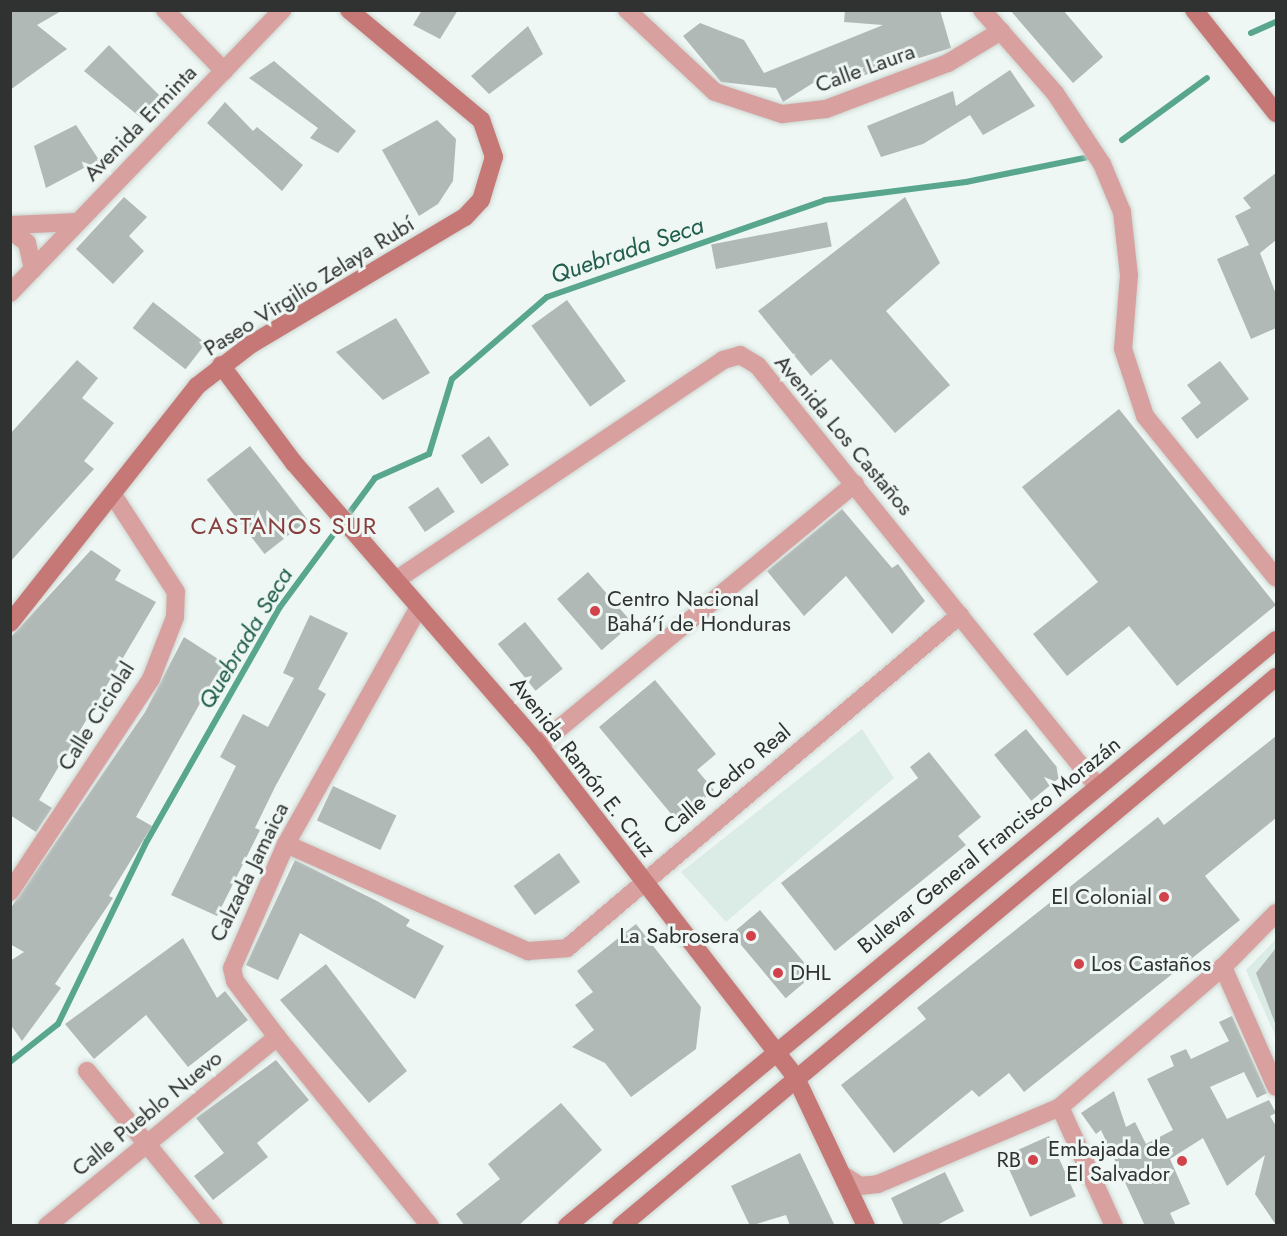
<!DOCTYPE html>
<meta charset="utf-8">
<style>
body{margin:0}
#map{position:relative;width:1287px;height:1236px;overflow:hidden;background:#eef7f3;font-family:Jost,sans-serif}
div>[style]{position:absolute}
.built>*{inset:0;background:#dbebe5}
.stream>*{height:6px;margin:-3px;padding:0 3px;transform-origin:3px;border-radius:3px;background:#59a68e}
.building>*{inset:0;background:#b1b9b6;transform-origin:0 0}
.roads{filter:drop-shadow(0 0 2px #ccd4d0) drop-shadow(0 0 2px #ccd4d0)}
.street>*{height:18px;margin:-9px;padding:0 9px;transform-origin:9px;border-radius:9px;background:#d8a19f}
.secondary>*{height:18px;margin:-9px;padding:0 9px;transform-origin:9px;border-radius:9px;background:#c67876}
.dots>*{width:16px;height:16px;translate:-50% -50%;box-sizing:border-box;border:3px solid #eef7f3;border-radius:50%}
span{translate:-50% -50%;white-space:nowrap;text-align:center;line-height:1.15;-webkit-text-stroke:6px #eef7f3;paint-order:stroke}
.street-label{font-size:22px;color:#2f3231}
.poi-label{font-size:22px;color:#2f3231}
.left{translate:0 -50%;text-align:left}
.right{translate:-100% -50%;text-align:right}
.water-label{font-size:24px;color:#215e4d;font-style:italic}
.neighbourhood-label{font-size:24px;color:#873e3e;letter-spacing:1.5px}
.frame{position:absolute;inset:0;border:12px solid #2f3231;pointer-events:none}
</style>
<div id="map">
<div class="built">
<i style="clip-path:polygon(862px 729px,894px 778px,726px 922px,681px 872px)"></i>
<i style="clip-path:polygon(1276px 939px,1276px 1037px,1246px 970px)"></i>
</div>
<div class="stream">
<i style="left:1251px;top:33px;width:27px;rotate:-24deg"></i>
<i style="left:1122px;top:140px;width:105px;rotate:-36.1deg"></i>
<i style="left:10px;top:1062px;width:61px;rotate:-38.4deg"></i>
<i style="left:58px;top:1024px;width:203px;rotate:-64.1deg"></i>
<i style="left:147px;top:841px;width:269px;rotate:-60.4deg"></i>
<i style="left:280px;top:607px;width:160px;rotate:-53.6deg"></i>
<i style="left:375px;top:478px;width:59px;rotate:-24deg"></i>
<i style="left:429px;top:454px;width:78px;rotate:-73deg"></i>
<i style="left:452px;top:379px;width:125px;rotate:-40.8deg"></i>
<i style="left:547px;top:297px;width:294px;rotate:-19.2deg"></i>
<i style="left:825px;top:200px;width:142px;rotate:-7.3deg"></i>
<i style="left:966px;top:182px;width:126px;rotate:-11.5deg"></i>
</div>
<div class="building">
<i style="clip-path:polygon(10px 10px,63px 10px,37px 25px,67px 49px,10px 90px)"></i>
<i style="clip-path:polygon(422px 10px,458px 10px,440px 39px,413px 25px)"></i>
<i style="clip-path:polygon(845px 10px,940px 10px,951px 48px,833px 85px,832px 71px,783px 102px,776px 88px,721px 82px,683px 36px,700px 23px,744px 40px,764px 73px,883px 25px,844px 22px)"></i>
<i style="clip-path:polygon(1010px 10px,1063px 10px,1103px 57px,1073px 83px)"></i>
<i style="clip-path:polygon(528px 26px,543px 54px,489px 94px,471px 76px)"></i>
<i style="clip-path:polygon(109px 45px,159px 95px,146px 122px,84px 71px)"></i>
<i style="clip-path:polygon(274px 61px,356px 131px,338px 153px,310px 138px,318px 128px,249px 78px)"></i>
<i style="clip-path:polygon(1010px 70px,1035px 106px,983px 135px,970px 115px,923px 144px,881px 157px,867px 126px,953px 91px,956px 106px)"></i>
<i style="clip-path:polygon(225px 102px,253px 131px,257px 127px,303px 165px,282px 191px,207px 123px)"></i>
<i style="clip-path:polygon(437px 120px,456px 139px,453px 181px,438px 204px,419px 216px,382px 150px)"></i>
<i style="clip-path:polygon(76px 125px,99px 160px,46px 188px,34px 146px)"></i>
<i style="clip-path:polygon(1276px 173px,1276px 240px,1260px 253px,1276px 294px,1276px 328px,1251px 339px,1217px 259px,1249px 245px,1235px 216px,1251px 208px,1243px 198px)"></i>
<i style="clip-path:polygon(124px 197px,147px 217px,129px 236px,144px 251px,113px 284px,76px 249px)"></i>
<i style="clip-path:polygon(905px 197px,940px 263px,886px 311px,950px 385px,895px 433px,831px 359px,811px 376px,758px 311px)"></i>
<i style="left:827px;top:222px;width:25px;height:118px;rotate:79deg"></i>
<i style="left:567px;top:300px;width:100px;height:44px;rotate:54deg"></i>
<i style="left:153px;top:302px;width:67px;height:33px;rotate:38deg"></i>
<i style="clip-path:polygon(396px 318px,430px 373px,383px 400px,336px 352px)"></i>
<i style="clip-path:polygon(77px 360px,98px 378px,82px 398px,114px 423px,84px 461px,94px 469px,10px 562px,10px 434px)"></i>
<i style="clip-path:polygon(1220px 361px,1249px 399px,1197px 439px,1181px 418px,1201px 403px,1187px 385px)"></i>
<i style="clip-path:polygon(1119px 409px,1276px 605px,1177px 686px,1129px 626px,1067px 676px,1033px 634px,1098px 582px,1022px 487px)"></i>
<i style="left:489px;top:436px;width:35px;height:34px;rotate:55deg"></i>
<i style="left:250px;top:446px;width:94px;height:55px;rotate:52deg"></i>
<i style="left:438px;top:487px;width:30px;height:36px;rotate:56deg"></i>
<i style="clip-path:polygon(842px 509px,892px 568px,898px 564px,925px 601px,892px 634px,846px 576px,804px 616px,767px 571px)"></i>
<i style="clip-path:polygon(91px 550px,121px 570px,115px 580px,156px 602px,39px 800px,52px 808px,36px 832px,10px 815px,10px 638px)"></i>
<i style="left:588px;top:572px;width:68px;height:41px;rotate:49deg"></i>
<i style="clip-path:polygon(310px 615px,348px 633px,318px 689px,326px 694px,275px 787px,255px 828px,260px 830px,217px 916px,171px 895px,236px 766px,220px 757px,243px 714px,268px 727px,294px 678px,283px 673px)"></i>
<i style="left:525px;top:622px;width:60px;height:35px;rotate:51deg"></i>
<i style="clip-path:polygon(184px 637px,229px 666px,211px 694px,207px 691px,136px 817px,152px 826px,109px 896px,113px 898px,55px 984px,61px 988px,22px 1041px,10px 1024px,10px 961px,24px 952px,10px 944px,10px 909px,145px 712px)"></i>
<i style="clip-path:polygon(655px 680px,716px 754px,697px 770px,714px 790px,677px 821px,599px 727px)"></i>
<i style="left:1026px;top:729px;width:59px;height:41px;rotate:51deg"></i>
<i style="clip-path:polygon(1276px 736px,1276px 818px,1205px 876px,1240px 920px,1024px 1092px,1009px 1073px,979px 1097px,972px 1090px,894px 1153px,841px 1085px,926px 1019px,917px 1008px,1158px 817px,1164px 825px)"></i>
<i style="clip-path:polygon(929px 752px,981px 817px,958px 836px,966px 845px,835px 951px,781px 883px,918px 778px,910px 767px)"></i>
<i style="left:333px;top:786px;width:70px;height:38px;rotate:25deg"></i>
<i style="left:559px;top:853px;width:36px;height:56px;rotate:54deg"></i>
<i style="clip-path:polygon(295px 860px,377px 901px,410px 920px,406px 926px,444px 946px,415px 999px,300px 933px,278px 980px,246px 965px)"></i>
<i style="left:760px;top:910px;width:84px;height:37px;rotate:50deg"></i>
<i style="clip-path:polygon(636px 924px,701px 1007px,696px 1049px,631px 1097px,605px 1063px,572px 1047px,594px 1030px,575px 1005px,593px 992px,577px 971px)"></i>
<i style="clip-path:polygon(183px 938px,217px 998px,225px 991px,248px 1020px,188px 1067px,146px 1015px,94px 1059px,65px 1024px)"></i>
<i style="clip-path:polygon(1276px 948px,1276px 1023px,1275px 1023px,1256px 973px)"></i>
<i style="clip-path:polygon(326px 964px,407px 1071px,369px 1103px,280px 1000px)"></i>
<i style="clip-path:polygon(1232px 1016px,1267px 1093px,1257px 1098px,1244px 1072px,1210px 1087px,1227px 1119px,1269px 1100px,1276px 1113px,1270px 1116px,1276px 1126px,1276px 1225px,1255px 1194px,1265px 1155px,1227px 1186px,1203px 1138px,1170px 1159px,1190px 1204px,1170px 1213px,1176px 1226px,1145px 1226px,1101px 1130px,1096px 1134px,1081px 1113px,1114px 1091px,1126px 1127px,1135px 1122px,1146px 1144px,1173px 1130px,1147px 1079px,1174px 1066px,1170px 1056px,1186px 1049px,1191px 1059px,1229px 1041px,1219px 1022px)"></i>
<i style="clip-path:polygon(276px 1060px,309px 1100px,257px 1143px,268px 1157px,213px 1200px,194px 1176px,224px 1153px,196px 1118px)"></i>
<i style="clip-path:polygon(561px 1103px,602px 1150px,518px 1226px,465px 1226px,456px 1214px,500px 1179px,488px 1164px)"></i>
<i style="left:1049px;top:1136px;width:66px;height:50px;rotate:66deg"></i>
<i style="clip-path:polygon(800px 1153px,835px 1226px,790px 1226px,786px 1215px,750px 1226px,731px 1186px)"></i>
<i style="clip-path:polygon(945px 1172px,964px 1211px,935px 1226px,904px 1226px,891px 1198px)"></i>
</div>
<div class="roads">
<div class="street">
<i style="left:165px;top:10px;width:85px;rotate:46deg"></i>
<i style="left:627px;top:10px;width:120px;rotate:43deg"></i>
<i style="left:715px;top:92px;width:71px;rotate:18.2deg"></i>
<i style="left:782px;top:114px;width:44px;rotate:-6.5deg"></i>
<i style="left:826px;top:109px;width:130px;rotate:-20.7deg"></i>
<i style="left:948px;top:63px;width:62px;rotate:-31.1deg"></i>
<i style="left:982px;top:10px;width:111px;rotate:48.7deg"></i>
<i style="left:1055px;top:93px;width:85px;rotate:56.5deg"></i>
<i style="left:1102px;top:164px;width:52px;rotate:67.4deg"></i>
<i style="left:1122px;top:212px;width:63px;rotate:83.7deg"></i>
<i style="left:1129px;top:275px;width:74px;rotate:94.6deg"></i>
<i style="left:1123px;top:349px;width:71px;rotate:71.8deg"></i>
<i style="left:1145px;top:416px;width:208px;rotate:51deg"></i>
<i style="left:10px;top:225px;width:68px;rotate:-2.5deg"></i>
<i style="left:10px;top:230px;width:21px;rotate:37deg"></i>
<i style="left:27px;top:243px;width:27px;rotate:77deg"></i>
<i style="left:10px;top:293px;width:393px;rotate:-46.1deg"></i>
<i style="left:396px;top:580px;width:394px;rotate:-33.9deg"></i>
<i style="left:723px;top:360px;width:18px;rotate:-16deg"></i>
<i style="left:740px;top:355px;width:21px;rotate:31deg"></i>
<i style="left:758px;top:366px;width:541px;rotate:51.08deg"></i>
<i style="left:419px;top:607px;width:272px;rotate:119.3deg"></i>
<i style="left:286px;top:844px;width:135px;rotate:113.5deg"></i>
<i style="left:232px;top:968px;width:13px;rotate:77deg"></i>
<i style="left:235px;top:981px;width:70px;rotate:53.1deg"></i>
<i style="left:277px;top:1037px;width:243px;rotate:51deg"></i>
<i style="left:539px;top:745px;width:410px;rotate:-39.6deg"></i>
<i style="left:286px;top:844px;width:265px;rotate:23.9deg"></i>
<i style="left:528px;top:951px;width:39px;rotate:-4deg"></i>
<i style="left:567px;top:948px;width:515px;rotate:-40.28deg"></i>
<i style="left:10px;top:892px;width:255px;rotate:-56.5deg"></i>
<i style="left:151px;top:679px;width:66px;rotate:-68.8deg"></i>
<i style="left:175px;top:617px;width:25px;rotate:-88deg"></i>
<i style="left:176px;top:592px;width:116px;rotate:-123deg"></i>
<i style="left:1223px;top:967px;width:131px;rotate:66.2deg"></i>
<i style="left:87px;top:1071px;width:200px;rotate:50.7deg"></i>
<i style="left:1060px;top:1107px;width:131px;rotate:65.6deg"></i>
<i style="left:843px;top:1175px;width:20px;rotate:33deg"></i>
<i style="left:860px;top:1186px;width:18px;rotate:-6deg"></i>
<i style="left:878px;top:1184px;width:198px;rotate:-22.9deg"></i>
<i style="left:1060px;top:1107px;width:215px;rotate:-40.7deg"></i>
<i style="left:1223px;top:967px;width:76px;rotate:-45.5deg"></i>
<i style="left:47px;top:1226px;width:298px;rotate:-39.4deg"></i>
</div>
<div class="secondary">
<i style="left:1194px;top:10px;width:132px;rotate:51.5deg"></i>
<i style="left:221px;top:365px;width:122px;rotate:53.3deg"></i>
<i style="left:294px;top:463px;width:374px;rotate:49deg"></i>
<i style="left:539px;top:745px;width:421px;rotate:52.3deg"></i>
<i style="left:796px;top:1078px;width:164px;rotate:64.7deg"></i>
<i style="left:10px;top:623px;width:302px;rotate:-51.7deg"></i>
<i style="left:197px;top:386px;width:67px;rotate:-37.7deg"></i>
<i style="left:250px;top:345px;width:250px;rotate:-30.8deg"></i>
<i style="left:465px;top:217px;width:23px;rotate:-47deg"></i>
<i style="left:481px;top:200px;width:45px;rotate:-73.2deg"></i>
<i style="left:494px;top:157px;width:39px;rotate:-109deg"></i>
<i style="left:481px;top:120px;width:172px;rotate:-140.2deg"></i>
<i style="left:567px;top:1226px;width:920px;rotate:-39.57deg"></i>
<i style="left:621px;top:1226px;width:855px;rotate:-39.97deg"></i>
</div>
</div>
<div class="dots">
<i style="left:595px;top:611px;background:#d2424a"></i>
<i style="left:1164px;top:897px;background:#d2424a"></i>
<i style="left:751px;top:936px;background:#d2424a"></i>
<i style="left:1079px;top:964px;background:#d2424a"></i>
<i style="left:778px;top:973px;background:#d2424a"></i>
<i style="left:1033px;top:1160px;background:#d2424a"></i>
<i style="left:1182px;top:1161px;background:#d2424a"></i>
</div>
<div class="street-label">
<span style="left:865px;top:68px;rotate:-20deg">Calle Laura</span>
<span style="left:140px;top:123px;rotate:-46deg">Avenida Erminta</span>
<span style="left:309px;top:286px;rotate:-32deg">Paseo Virgilio Zelaya Rubí</span>
<span style="left:844px;top:435px;rotate:50deg">Avenida Los Castaños</span>
<span style="left:96px;top:716px;rotate:-58deg">Calle Ciciolal</span>
<span style="left:583px;top:767px;rotate:52deg">Avenida Ramón E. Cruz</span>
<span style="left:727px;top:779px;rotate:-40deg">Calle Cedro Real</span>
<span style="left:989px;top:845px;rotate:-39deg">Bulevar General Francisco Morazán</span>
<span style="left:249px;top:872px;rotate:-64deg">Calzada Jamaica</span>
<span style="left:147px;top:1113px;rotate:-39deg">Calle Pueblo Nuevo</span>
</div>
<div class="poi-label">
<span class="left" style="left:607px;top:611px">Centro Nacional<br>Bahá'í de Honduras</span>
<span class="right" style="left:1152px;top:897px">El Colonial</span>
<span class="right" style="left:739px;top:936px">La Sabrosera</span>
<span class="left" style="left:1091px;top:964px">Los Castaños</span>
<span class="left" style="left:790px;top:973px">DHL</span>
<span class="right" style="left:1170px;top:1161px">Embajada de<br>El Salvador</span>
<span class="right" style="left:1021px;top:1160px">RB</span>
</div>
<div class="water-label">
<span style="left:627px;top:250px;rotate:-19deg">Quebrada Seca</span>
<span style="left:245px;top:638px;rotate:-59deg">Quebrada Seca</span>
</div>
<div class="neighbourhood-label">
<span style="left:284px;top:526px">CASTANOS SUR</span>
</div>
<div class="frame"></div>
</div>
